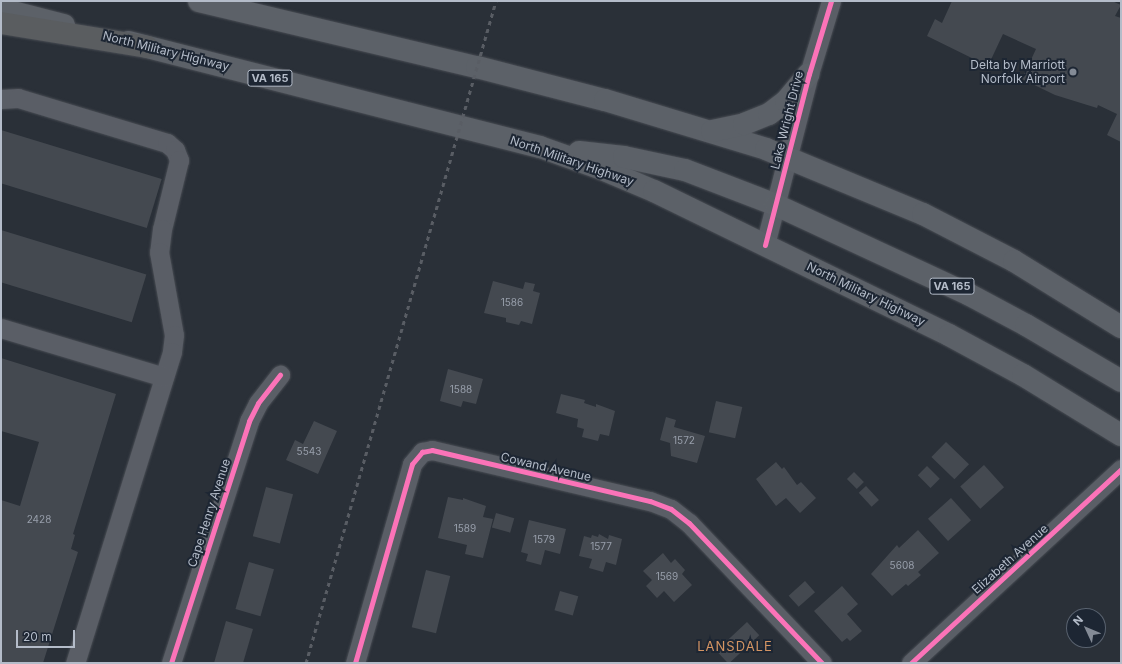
<!DOCTYPE html>
<style>
body{margin:0}
#map{position:relative;width:1122px;height:664px;overflow:hidden;background:#2a3038;font-family:Inter,sans-serif}
div>[style]{position:absolute}
.building>*{inset:0;background:#444950;transform-origin:0 0}
.roads{filter:drop-shadow(0 0 1px #484c53) drop-shadow(0 0 1px #484c53)}
.minor>*{height:19px;margin:-9.5px;padding:0 9.5px;transform-origin:9.5px;border-radius:9.5px;background:#5a5e66}
.major>*{height:22px;margin:-11px;padding:0 11px;transform-origin:11px;border-radius:11px;background:#5c6168}
.highway>*{height:22px;margin:-11px;padding:0 11px;transform-origin:11px;border-radius:11px;background:#5a5d60}
.rail>*{height:3px;margin-top:-1.5px;transform-origin:0;background:repeating-linear-gradient(90deg,#595d64 0 4px,transparent 0 8px)}
.cycleway>*{height:5px;margin:-2.5px;padding:0 2.5px;transform-origin:2.5px;border-radius:2.5px;background:#fb73b8}
.dots>*{width:11px;height:11px;translate:-50% -50%;box-sizing:border-box;border:2px solid #1d2633;border-radius:50%}
span{translate:-50% -50%;white-space:nowrap;text-align:center;line-height:1.15;-webkit-text-stroke:4px #1d2633;paint-order:stroke}
.number-label{font-size:10px;color:#989fab}
.number-label span{-webkit-text-stroke-width:0}
.shield-label span{padding:1px 3px;background:#1d2633;border:1px solid;border-radius:3px;-webkit-text-stroke-width:0}
.shield-label{font-size:11px;color:#b4bcc9;font-weight:700}
.street-label{font-size:12px;color:#b4bcc9}
.poi-label{font-size:12px;color:#b4bcc9}
.right{translate:-100% -50%;text-align:right}
.neighbourhood-label{font-size:13px;color:#d59563;letter-spacing:1px}
.frame{position:absolute;inset:0;border:2px solid #b4bcc9;pointer-events:none}
.north{position:absolute;left:1066px;top:608px;width:40px;height:40px;box-sizing:border-box;background:#1d2633;border:1px solid #59626f;border-radius:50%;rotate:314deg;font-size:11px;font-weight:700;line-height:16px;text-align:center;color:#b4bcc9}
.north::after{content:'';display:block;margin:auto;width:14px;height:18px;background:#848b96;clip-path:polygon(50% 0,100% 100%,50% 72%,0 100%)}
.scale{position:absolute;left:16px;top:630px;width:59px;height:18px;box-sizing:border-box;border:2px solid #b4bcc9;border-top:0;padding-left:5px;font-size:12px;line-height:14px;white-space:nowrap;color:#b4bcc9;-webkit-text-stroke:3px #1d2633;paint-order:stroke}
</style>
<div id="map">
<div class="building">
<i style="clip-path:polygon(952px 1px,1112px 1px,1121px 5px,1115px 16px,1121px 18px,1121px 142px,1107px 135px,1117px 114px,1098px 105px,1097px 108px,1055px 95px,1022px 79px,1036px 49px,1003px 34px,988px 66px,927px 36px,935px 19px,942px 23px)"></i>
<i style="left:1px;top:130px;width:168px;height:51px;rotate:17deg"></i>
<i style="left:1px;top:230px;width:152px;height:50px;rotate:17deg"></i>
<i style="clip-path:polygon(493px 281px,523px 289px,525px 282px,535px 284px,533px 291px,540px 293px,532px 324px,521px 321px,519px 325px,506px 322px,506px 318px,484px 313px)"></i>
<i style="clip-path:polygon(1px 358px,116px 394px,73px 534px,75px 535px,71px 549px,78px 552px,43px 663px,1px 663px,1px 500px,20px 506px,39px 442px,1px 431px)"></i>
<i style="clip-path:polygon(448px 369px,483px 379px,476px 404px,463px 401px,461px 407px,440px 401px)"></i>
<i style="clip-path:polygon(561px 394px,585px 400px,584px 403px,596px 407px,596px 404px,615px 411px,609px 436px,600px 434px,598px 441px,582px 437px,584px 429px,577px 427px,578px 419px,556px 413px)"></i>
<i style="left:716px;top:401px;width:27px;height:32px;rotate:13deg"></i>
<i style="clip-path:polygon(666px 417px,676px 420px,674px 427px,705px 436px,697px 463px,671px 456px,670px 443px,660px 440px)"></i>
<i style="clip-path:polygon(314px 421px,337px 431px,318px 474px,286px 460px,295px 440px,303px 444px)"></i>
<i style="left:946px;top:442px;width:32px;height:21px;rotate:44deg"></i>
<i style="clip-path:polygon(776px 462px,782px 469px,784px 467px,797px 485px,801px 482px,816px 498px,800px 513px,786px 498px,776px 506px,756px 479px)"></i>
<i style="left:984px;top:465px;width:30px;height:32px;rotate:48deg"></i>
<i style="left:927px;top:466px;width:18px;height:13px;rotate:45deg"></i>
<i style="left:854px;top:472px;width:14px;height:10px;rotate:45deg"></i>
<i style="left:866px;top:486px;width:19px;height:10px;rotate:47deg"></i>
<i style="left:266px;top:487px;width:28px;height:51px;rotate:15deg"></i>
<i style="clip-path:polygon(448px 497px,463px 500px,463px 498px,486px 506px,483px 517px,493px 519px,483px 558px,465px 554px,467px 545px,438px 538px)"></i>
<i style="left:951px;top:498px;width:30px;height:31px;rotate:48deg"></i>
<i style="left:496px;top:513px;width:19px;height:15px;rotate:16deg"></i>
<i style="clip-path:polygon(529px 520px,566px 529px,560px 554px,545px 550px,541px 565px,526px 561px,528px 554px,521px 552px)"></i>
<i style="clip-path:polygon(918px 530px,939px 553px,918px 572px,921px 575px,908px 586px,906px 584px,892px 596px,871px 574px,897px 545px,899px 548px)"></i>
<i style="clip-path:polygon(599px 534px,608px 539px,609px 535px,622px 539px,616px 565px,606px 562px,603px 572px,589px 568px,592px 559px,579px 556px,584px 536px,591px 538px,592px 535px,598px 537px)"></i>
<i style="clip-path:polygon(663px 553px,671px 563px,675px 559px,685px 570px,682px 574px,692px 585px,674px 602px,664px 591px,657px 598px,646px 586px,652px 580px,643px 571px)"></i>
<i style="left:249px;top:562px;width:26px;height:49px;rotate:16deg"></i>
<i style="left:426px;top:570px;width:25px;height:59px;rotate:14deg"></i>
<i style="left:805px;top:581px;width:15px;height:22px;rotate:48deg"></i>
<i style="clip-path:polygon(842px 586px,858px 604px,847px 614px,862px 631px,850px 641px,847px 638px,842px 642px,814px 611px)"></i>
<i style="left:560px;top:591px;width:19px;height:20px;rotate:16deg"></i>
<i style="clip-path:polygon(226px 621px,253px 629px,243px 663px,214px 663px)"></i>
<i style="left:747px;top:622px;width:18px;height:42px;rotate:47deg"></i>
</div>
<div class="roads">
<div class="minor">
<i style="left:1px;top:99px;width:17px;rotate:-3deg"></i>
<i style="left:18px;top:98px;width:156px;rotate:16.8deg"></i>
<i style="left:167px;top:143px;width:11px;rotate:41deg"></i>
<i style="left:175px;top:150px;width:11px;rotate:68deg"></i>
<i style="left:179px;top:160px;width:71px;rotate:103.8deg"></i>
<i style="left:162px;top:229px;width:23px;rotate:97deg"></i>
<i style="left:159px;top:252px;width:84px;rotate:79.8deg"></i>
<i style="left:174px;top:335px;width:17px;rotate:97deg"></i>
<i style="left:172px;top:352px;width:326px;rotate:107.3deg"></i>
<i style="left:765px;top:245px;width:177px;rotate:-75.6deg"></i>
<i style="left:809px;top:74px;width:76px;rotate:-73.2deg"></i>
<i style="left:1px;top:328px;width:170px;rotate:16.7deg"></i>
<i style="left:171px;top:663px;width:254px;rotate:-72.1deg"></i>
<i style="left:249px;top:421px;width:20px;rotate:-63deg"></i>
<i style="left:258px;top:403px;width:36px;rotate:-52deg"></i>
<i style="left:355px;top:663px;width:207px;rotate:-74deg"></i>
<i style="left:412px;top:464px;width:16px;rotate:-50deg"></i>
<i style="left:422px;top:452px;width:10px;rotate:-11deg"></i>
<i style="left:432px;top:450px;width:224px;rotate:13.2deg"></i>
<i style="left:650px;top:501px;width:22px;rotate:21deg"></i>
<i style="left:671px;top:509px;width:23px;rotate:38deg"></i>
<i style="left:689px;top:523px;width:193px;rotate:46.5deg"></i>
<i style="left:911px;top:663px;width:286px;rotate:-42.7deg"></i>
</div>
<div class="major">
<i style="left:199px;top:1px;width:286px;rotate:13.4deg"></i>
<i style="left:477px;top:67px;width:132px;rotate:14.5deg"></i>
<i style="left:605px;top:100px;width:168px;rotate:16.9deg"></i>
<i style="left:766px;top:149px;width:170px;rotate:22.5deg"></i>
<i style="left:923px;top:214px;width:102px;rotate:27.3deg"></i>
<i style="left:1014px;top:261px;width:126px;rotate:31.7deg"></i>
<i style="left:1px;top:9px;width:65px;rotate:14.3deg"></i>
<i style="left:128px;top:42px;width:425px;rotate:14.3deg"></i>
<i style="left:540px;top:147px;width:66px;rotate:19.5deg"></i>
<i style="left:602px;top:169px;width:56px;rotate:22.9deg"></i>
<i style="left:654px;top:191px;width:328px;rotate:26deg"></i>
<i style="left:949px;top:335px;width:84px;rotate:28.4deg"></i>
<i style="left:1023px;top:375px;width:115px;rotate:31.5deg"></i>
<i style="left:712px;top:131px;width:33px;rotate:-12deg"></i>
<i style="left:744px;top:124px;width:27px;rotate:-22deg"></i>
<i style="left:769px;top:114px;width:21px;rotate:-37deg"></i>
<i style="left:786px;top:101px;width:35px;rotate:-50deg"></i>
<i style="left:579px;top:152px;width:45px;rotate:6.3deg"></i>
<i style="left:624px;top:157px;width:62px;rotate:12deg"></i>
<i style="left:685px;top:170px;width:97px;rotate:21deg"></i>
<i style="left:776px;top:205px;width:212px;rotate:24.9deg"></i>
<i style="left:968px;top:294px;width:66px;rotate:28.1deg"></i>
<i style="left:1026px;top:325px;width:110px;rotate:30.5deg"></i>
</div>
<div class="highway">
<i style="left:1px;top:23px;width:148px;rotate:9.3deg"></i>
</div>
</div>
<div class="rail">
<i style="left:306px;top:663px;width:689px;rotate:-73.99deg"></i>
</div>
<div class="cycleway">
<i style="left:765px;top:245px;width:177px;rotate:-75.6deg"></i>
<i style="left:809px;top:74px;width:76px;rotate:-73.2deg"></i>
<i style="left:171px;top:663px;width:254px;rotate:-72.1deg"></i>
<i style="left:249px;top:421px;width:20px;rotate:-63deg"></i>
<i style="left:258px;top:403px;width:36px;rotate:-52deg"></i>
<i style="left:355px;top:663px;width:207px;rotate:-74deg"></i>
<i style="left:412px;top:464px;width:16px;rotate:-50deg"></i>
<i style="left:422px;top:452px;width:10px;rotate:-11deg"></i>
<i style="left:432px;top:450px;width:224px;rotate:13.2deg"></i>
<i style="left:650px;top:501px;width:22px;rotate:21deg"></i>
<i style="left:671px;top:509px;width:23px;rotate:38deg"></i>
<i style="left:689px;top:523px;width:193px;rotate:46.5deg"></i>
<i style="left:911px;top:663px;width:286px;rotate:-42.7deg"></i>
</div>
<div class="dots">
<i style="left:1073px;top:72px;background:#848b96"></i>
</div>
<div class="number-label">
<span style="left:512px;top:303px">1586</span>
<span style="left:461px;top:390px">1588</span>
<span style="left:684px;top:441px">1572</span>
<span style="left:309px;top:452px">5543</span>
<span style="left:39px;top:520px">2428</span>
<span style="left:465px;top:529px">1589</span>
<span style="left:544px;top:540px">1579</span>
<span style="left:601px;top:547px">1577</span>
<span style="left:902px;top:566px">5608</span>
<span style="left:667px;top:577px">1569</span>
</div>
<div class="shield-label">
<span style="left:270px;top:78px">VA 165</span>
<span style="left:952px;top:286px">VA 165</span>
</div>
<div class="street-label">
<span style="left:166px;top:51px;rotate:14deg">North Military Highway</span>
<span style="left:787px;top:120px;rotate:-76deg">Lake Wright Drive</span>
<span style="left:572px;top:161px;rotate:19deg">North Military Highway</span>
<span style="left:866px;top:294px;rotate:26deg">North Military Highway</span>
<span style="left:546px;top:467px;rotate:13deg">Cowand Avenue</span>
<span style="left:209px;top:513px;rotate:-72deg">Cape Henry Avenue</span>
<span style="left:1010px;top:559px;rotate:-42deg">Elizabeth Avenue</span>
</div>
<div class="poi-label">
<span class="right" style="left:1065px;top:72px">Delta by Marriott<br>Norfolk Airport</span>
</div>
<div class="neighbourhood-label">
<span style="left:735px;top:646px">LANSDALE</span>
</div>
<div class="frame"></div>
<div class="north">N</div>
<div class="scale">20 m</div>
</div>
